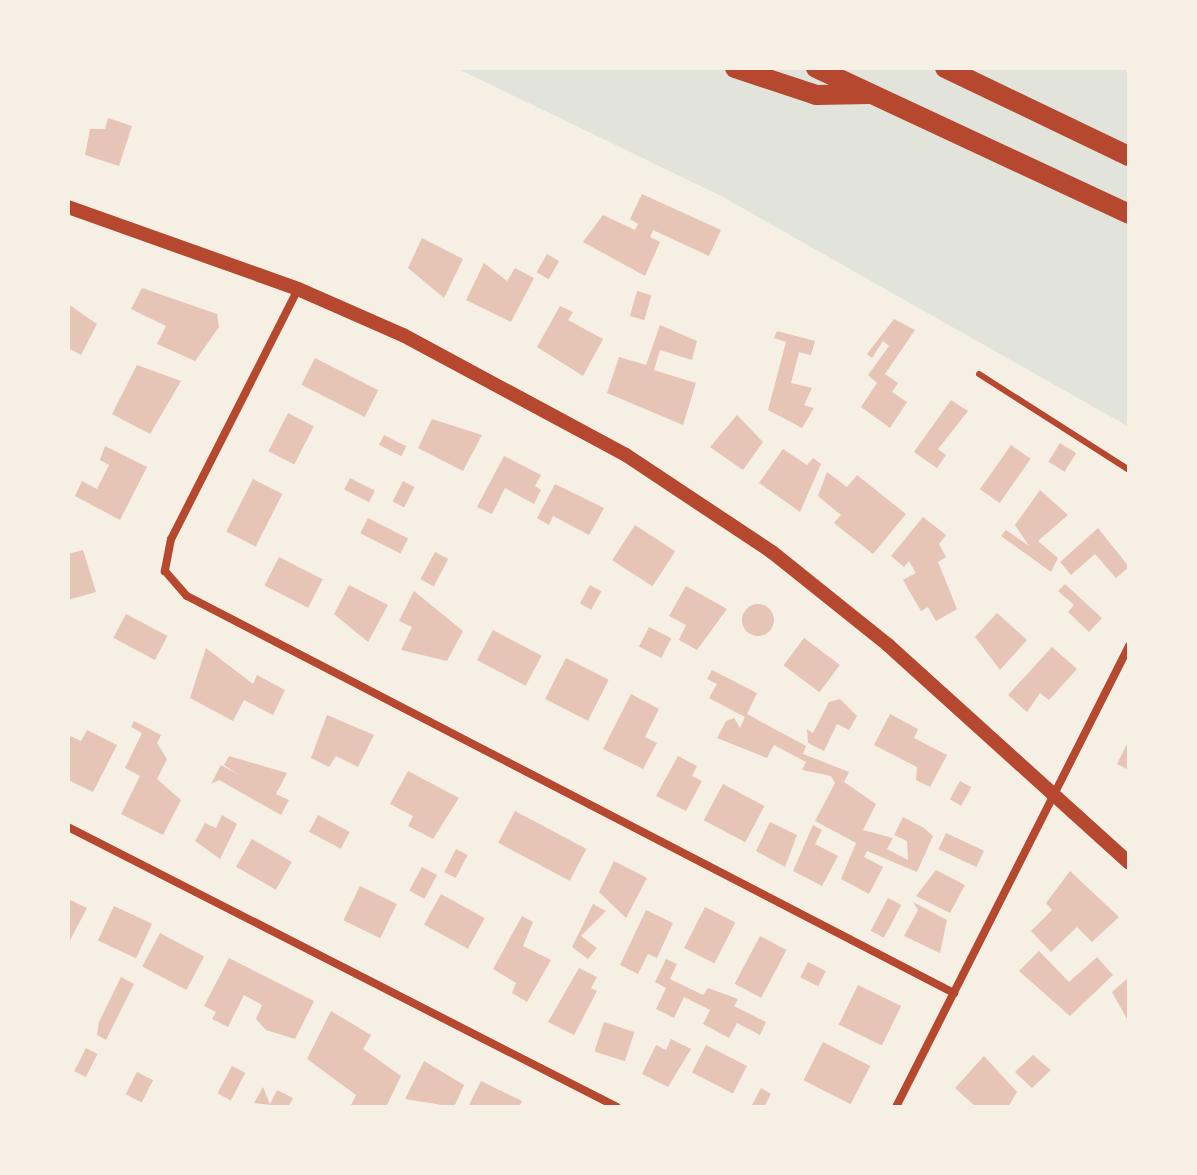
<!DOCTYPE html>
<style>
body{margin:0}
#map{position:relative;width:1197px;height:1175px;overflow:hidden;background:#f6efe4;font-family:"Zilla Slab",serif}
div>[style]{position:absolute}
.green>*{inset:0;background:#e2e4dc}
.building>*{inset:0;background:#e6c5b7;transform-origin:0 0}
.round{border-radius:50%}
.service>*{height:6px;margin:-3px;padding:0 3px;transform-origin:3px;border-radius:3px;background:#b5482f}
.minor>*{height:8px;margin:-4px;padding:0 4px;transform-origin:4px;border-radius:4px;background:#b5482f}
.tertiary>*{height:14px;margin:-7px;padding:0 7px;transform-origin:7px;border-radius:7px;background:#b5482f}
.trunk>*{height:20px;margin:-10px;padding:0 10px;transform-origin:10px;border-radius:10px;background:#b5482f}
span{translate:-50% -50%;white-space:nowrap;text-align:center;line-height:1.15;-webkit-text-stroke:8px #f6efe4;paint-order:stroke}
.frame{position:absolute;inset:0;border:70px solid #f6efe4;pointer-events:none}
</style>
<div id="map">
<div class="green">
<i style="clip-path:polygon(456px 68px,1129px 68px,1129px 427px,721px 196px)"></i>
</div>
<div class="building">
<i style="clip-path:polygon(108px 118px,132px 126px,119px 166px,85px 155px,90px 129px,105px 129px)"></i>
<i style="clip-path:polygon(642px 194px,721px 230px,709px 256px,653px 230px,650px 237px,660px 242px,645px 276px,583px 242px,603px 215px,635px 230px,638px 224px,630px 219px)"></i>
<i style="clip-path:polygon(422px 238px,463px 259px,444px 298px,408px 268px)"></i>
<i style="left:547px;top:254px;width:14px;height:21px;rotate:30deg"></i>
<i style="clip-path:polygon(484px 263px,507px 281px,515px 268px,534px 278px,511px 322px,466px 300px)"></i>
<i style="clip-path:polygon(142px 288px,217px 314px,219px 327px,195px 361px,157px 344px,166px 326px,131px 309px)"></i>
<i style="left:637px;top:291px;width:15px;height:26px;rotate:16deg"></i>
<i style="clip-path:polygon(68px 304px,97px 324px,81px 355px,68px 348px)"></i>
<i style="clip-path:polygon(560px 306px,573px 312px,568px 320px,603px 339px,583px 376px,537px 347px)"></i>
<i style="clip-path:polygon(894px 319px,915px 330px,885px 374px,898px 383px,892px 392px,907px 402px,890px 428px,861px 407px,877px 383px,868px 375px,889px 346px,883px 341px,872px 358px,867px 354px)"></i>
<i style="clip-path:polygon(660px 325px,697px 341px,692px 360px,660px 350px,654px 370px,696px 383px,683px 425px,607px 393px,619px 357px,646px 365px)"></i>
<i style="clip-path:polygon(777px 331px,815px 341px,811px 355px,799px 352px,791px 383px,812px 388px,804px 405px,814px 408px,802px 428px,768px 410px,786px 342px,774px 338px)"></i>
<i style="left:315px;top:358px;width:71px;height:30px;rotate:27deg"></i>
<i style="clip-path:polygon(137px 365px,181px 381px,150px 434px,112px 414px)"></i>
<i style="clip-path:polygon(951px 400px,968px 411px,938px 449px,946px 455px,937px 468px,914px 452px)"></i>
<i style="left:288px;top:413px;width:29px;height:43px;rotate:27deg"></i>
<i style="clip-path:polygon(737px 415px,763px 442px,743px 470px,710px 447px)"></i>
<i style="clip-path:polygon(432px 419px,482px 435px,463px 471px,418px 448px)"></i>
<i style="left:384px;top:435px;width:25px;height:11px;rotate:27deg"></i>
<i style="left:1060px;top:443px;width:19px;height:22px;rotate:32deg"></i>
<i style="left:1011px;top:445px;width:24px;height:54px;rotate:35deg"></i>
<i style="clip-path:polygon(105px 446px,147px 467px,120px 520px,75px 496px,82px 481px,97px 489px,109px 465px,100px 460px)"></i>
<i style="clip-path:polygon(783px 449px,807px 465px,813px 458px,821px 464px,800px 512px,759px 483px)"></i>
<i style="clip-path:polygon(504px 456px,541px 475px,535px 486px,541px 490px,534px 504px,505px 488px,492px 514px,477px 507px)"></i>
<i style="clip-path:polygon(827px 472px,847px 487px,857px 475px,906px 514px,873px 554px,834px 523px,841px 515px,818px 496px)"></i>
<i style="left:350px;top:478px;width:28px;height:13px;rotate:27deg"></i>
<i style="left:253px;top:479px;width:33px;height:59px;rotate:27deg"></i>
<i style="left:403px;top:481px;width:13px;height:23px;rotate:27deg"></i>
<i style="clip-path:polygon(555px 484px,604px 508px,589px 535px,553px 516px,549px 525px,537px 518px)"></i>
<i style="clip-path:polygon(1040px 490px,1068px 515px,1038px 541px,1058px 558px,1051px 572px,1001px 536px,1006px 530px,1029px 546px,1015px 525px)"></i>
<i style="clip-path:polygon(923px 517px,946px 535px,939px 544px,946px 557px,938px 562px,957px 609px,936px 621px,928px 607px,921px 611px,903px 580px,916px 573px,909px 561px,904px 567px,891px 556px)"></i>
<i style="left:368px;top:518px;width:45px;height:17px;rotate:27deg"></i>
<i style="left:635px;top:525px;width:48px;height:42px;rotate:33deg"></i>
<i style="clip-path:polygon(1098px 528px,1129px 567px,1116px 578px,1095px 554px,1071px 575px,1060px 562px)"></i>
<i style="clip-path:polygon(83px 550px,96px 592px,68px 600px,68px 554px)"></i>
<i style="left:435px;top:552px;width:15px;height:31px;rotate:28deg"></i>
<i style="left:279px;top:557px;width:49px;height:32px;rotate:27deg"></i>
<i style="clip-path:polygon(1065px 584px,1102px 618px,1089px 632px,1068px 612px,1074px 605px,1058px 591px)"></i>
<i style="clip-path:polygon(349px 585px,388px 605px,368px 642px,334px 614px)"></i>
<i style="left:590px;top:585px;width:13px;height:21px;rotate:29deg"></i>
<i style="clip-path:polygon(686px 586px,727px 609px,697px 650px,679px 640px,686px 625px,669px 616px)"></i>
<i style="clip-path:polygon(414px 591px,463px 631px,447px 661px,401px 650px,412px 627px,399px 621px)"></i>
<i class="round" style="left:742px;top:604px;width:32px;height:32px"></i>
<i style="clip-path:polygon(997px 613px,1027px 640px,1000px 670px,975px 637px)"></i>
<i style="left:126px;top:614px;width:47px;height:27px;rotate:28deg"></i>
<i style="left:649px;top:627px;width:25px;height:22px;rotate:27deg"></i>
<i style="left:493px;top:630px;width:55px;height:34px;rotate:28deg"></i>
<i style="left:804px;top:638px;width:45px;height:34px;rotate:37deg"></i>
<i style="clip-path:polygon(1052px 647px,1077px 669px,1049px 700px,1040px 693px,1027px 712px,1008px 695px)"></i>
<i style="clip-path:polygon(206px 648px,253px 684px,257px 675px,285px 690px,273px 715px,244px 700px,233px 721px,190px 698px)"></i>
<i style="left:566px;top:658px;width:48px;height:46px;rotate:27deg"></i>
<i style="clip-path:polygon(712px 670px,757px 693px,747px 714px,806px 746px,803px 754px,849px 772px,844px 782px,876px 804px,863px 830px,893px 838px,887px 849px,908px 860px,907px 841px,894px 835px,903px 817px,924px 828px,933px 836px,917px 872px,867px 851px,864px 857px,883px 867px,869px 894px,841px 879px,856px 843px,815px 821px,835px 783px,831px 776px,802px 770px,806px 762px,774px 745px,767px 758px,717px 738px,726px 721px,734px 718px,740px 728px,745px 717px,709px 698px,717px 684px,707px 679px)"></i>
<i style="clip-path:polygon(631px 694px,659px 709px,645px 737px,657px 743px,643px 769px,603px 749px)"></i>
<i style="clip-path:polygon(840px 699px,857px 716px,849px 730px,837px 724px,824px 751px,808px 743px,807px 729px,813px 733px,829px 702px)"></i>
<i style="clip-path:polygon(890px 714px,918px 729px,914px 738px,947px 755px,930px 787px,916px 780px,917px 767px,874px 745px)"></i>
<i style="clip-path:polygon(327px 715px,374px 735px,358px 767px,336px 756px,329px 767px,311px 758px)"></i>
<i style="clip-path:polygon(134px 721px,161px 735px,157px 743px,167px 759px,157px 779px,181px 800px,163px 835px,121px 814px,140px 776px,125px 768px,142px 733px,131px 727px)"></i>
<i style="clip-path:polygon(87px 730px,117px 745px,93px 792px,68px 780px,68px 735px,81px 741px)"></i>
<i style="clip-path:polygon(1129px 740px,1129px 770px,1117px 764px)"></i>
<i style="clip-path:polygon(229px 756px,287px 773px,276px 794px,289px 800px,281px 815px,219px 780px,211px 784px,221px 765px,239px 775px,224px 765px)"></i>
<i style="clip-path:polygon(678px 756px,697px 766px,692px 776px,702px 781px,686px 811px,656px 796px)"></i>
<i style="clip-path:polygon(408px 771px,459px 798px,433px 839px,408px 826px,413px 816px,390px 804px)"></i>
<i style="left:960px;top:781px;width:13px;height:21px;rotate:29deg"></i>
<i style="left:723px;top:784px;width:47px;height:41px;rotate:28deg"></i>
<i style="left:515px;top:811px;width:81px;height:36px;rotate:28deg"></i>
<i style="clip-path:polygon(222px 815px,237px 824px,220px 859px,195px 841px,205px 823px,216px 828px)"></i>
<i style="left:318px;top:815px;width:36px;height:19px;rotate:28deg"></i>
<i style="clip-path:polygon(770px 822px,797px 835px,785px 867px,756px 851px)"></i>
<i style="clip-path:polygon(813px 825px,822px 830px,815px 844px,838px 856px,822px 886px,793px 871px)"></i>
<i style="left:946px;top:833px;width:42px;height:18px;rotate:25deg"></i>
<i style="left:252px;top:839px;width:46px;height:32px;rotate:30deg"></i>
<i style="left:456px;top:849px;width:13px;height:26px;rotate:27deg"></i>
<i style="clip-path:polygon(614px 861px,647px 878px,626px 918px,599px 892px)"></i>
<i style="left:422px;top:867px;width:17px;height:27px;rotate:28deg"></i>
<i style="clip-path:polygon(936px 870px,965px 885px,950px 913px,916px 896px)"></i>
<i style="clip-path:polygon(1070px 871px,1119px 917px,1092px 942px,1077px 927px,1051px 952px,1031px 931px,1052px 910px,1046px 903px)"></i>
<i style="left:360px;top:886px;width:41px;height:38px;rotate:26deg"></i>
<i style="left:441px;top:894px;width:50px;height:35px;rotate:29deg"></i>
<i style="left:888px;top:898px;width:15px;height:37px;rotate:28deg"></i>
<i style="clip-path:polygon(68px 899px,87px 908px,68px 944px)"></i>
<i style="clip-path:polygon(913px 902px,947px 920px,940px 953px,904px 936px,918px 910px)"></i>
<i style="clip-path:polygon(593px 904px,606px 911px,581px 936px,597px 948px,588px 959px,572px 947px)"></i>
<i style="left:114px;top:906px;width:42px;height:38px;rotate:25deg"></i>
<i style="left:705px;top:907px;width:34px;height:46px;rotate:27deg"></i>
<i style="clip-path:polygon(646px 910px,673px 923px,657px 958px,648px 954px,638px 974px,620px 965px)"></i>
<i style="clip-path:polygon(522px 916px,533px 922px,523px 946px,551px 960px,527px 1002px,512px 993px,516px 983px,493px 969px)"></i>
<i style="left:160px;top:933px;width:50px;height:38px;rotate:28deg"></i>
<i style="left:760px;top:936px;width:30px;height:54px;rotate:28deg"></i>
<i style="clip-path:polygon(1039px 951px,1069px 982px,1097px 957px,1113px 975px,1070px 1016px,1019px 971px)"></i>
<i style="clip-path:polygon(229px 958px,314px 1001px,295px 1039px,266px 1030px,256px 1019px,262px 1005px,244px 995px,228px 1027px,212px 1019px,216px 1012px,204px 1006px)"></i>
<i style="clip-path:polygon(666px 959px,677px 964px,670px 979px,703px 995px,708px 988px,738px 999px,734px 1006px,766px 1022px,760px 1035px,737px 1023px,729px 1038px,703px 1024px,710px 1010px,684px 997px,674px 1018px,656px 1009px,666px 988px,655px 982px)"></i>
<i style="left:808px;top:962px;width:20px;height:17px;rotate:27deg"></i>
<i style="clip-path:polygon(579px 968px,597px 977px,591px 988px,597px 991px,574px 1035px,548px 1022px)"></i>
<i style="clip-path:polygon(121px 977px,134px 984px,106px 1040px,97px 1035px,99px 1022px)"></i>
<i style="clip-path:polygon(1129px 977px,1129px 1018px,1127px 1019px,1112px 992px)"></i>
<i style="left:858px;top:985px;width:48px;height:44px;rotate:26deg"></i>
<i style="clip-path:polygon(331px 1011px,371px 1035px,363px 1049px,401px 1076px,386px 1107px,350px 1107px,356px 1095px,307px 1059px)"></i>
<i style="left:604px;top:1022px;width:32px;height:31px;rotate:18deg"></i>
<i style="clip-path:polygon(671px 1039px,691px 1049px,668px 1087px,642px 1074px,656px 1045px,666px 1050px)"></i>
<i style="left:823px;top:1042px;width:53px;height:43px;rotate:27deg"></i>
<i style="left:706px;top:1045px;width:46px;height:31px;rotate:27deg"></i>
<i style="left:86px;top:1048px;width:13px;height:26px;rotate:27deg"></i>
<i style="clip-path:polygon(1033px 1055px,1051px 1070px,1032px 1088px,1015px 1072px)"></i>
<i style="clip-path:polygon(984px 1056px,1017px 1092px,1008px 1107px,976px 1107px,955px 1088px)"></i>
<i style="clip-path:polygon(424px 1061px,464px 1085px,454px 1107px,405px 1099px)"></i>
<i style="left:232px;top:1066px;width:15px;height:31px;rotate:28deg"></i>
<i style="left:137px;top:1072px;width:18px;height:25px;rotate:27deg"></i>
<i style="clip-path:polygon(481px 1081px,522px 1101px,519px 1107px,468px 1107px)"></i>
<i style="clip-path:polygon(263px 1087px,270px 1104px,277px 1090px,293px 1098px,288px 1107px,254px 1103px)"></i>
<i style="clip-path:polygon(761px 1088px,771px 1094px,764px 1107px,751px 1107px)"></i>
</div>
<div class="service">
<i style="left:979px;top:374px;width:178px;rotate:32.6deg"></i>
</div>
<div class="minor">
<i style="left:298px;top:289px;width:280px;rotate:116.9deg"></i>
<i style="left:171px;top:539px;width:33px;rotate:101deg"></i>
<i style="left:165px;top:571px;width:33px;rotate:49deg"></i>
<i style="left:187px;top:596px;width:864px;rotate:27.37deg"></i>
<i style="left:68px;top:827px;width:616px;rotate:27.02deg"></i>
<i style="left:896px;top:1107px;width:517px;rotate:-63.19deg"></i>
</div>
<div class="tertiary">
<i style="left:68px;top:207px;width:244px;rotate:19.6deg"></i>
<i style="left:298px;top:289px;width:115px;rotate:23.7deg"></i>
<i style="left:403px;top:335px;width:253px;rotate:28.3deg"></i>
<i style="left:626px;top:455px;width:175px;rotate:33.6deg"></i>
<i style="left:772px;top:552px;width:149px;rotate:38.7deg"></i>
<i style="left:888px;top:645px;width:325px;rotate:42.1deg"></i>
</div>
<div class="trunk">
<i style="left:735px;top:68px;width:85px;rotate:18.4deg"></i>
<i style="left:816px;top:95px;width:54px;rotate:-1.1deg"></i>
<i style="left:816px;top:68px;width:345px;rotate:25deg"></i>
<i style="left:945px;top:68px;width:204px;rotate:25.6deg"></i>
</div>
<div class="frame"></div>
</div>
